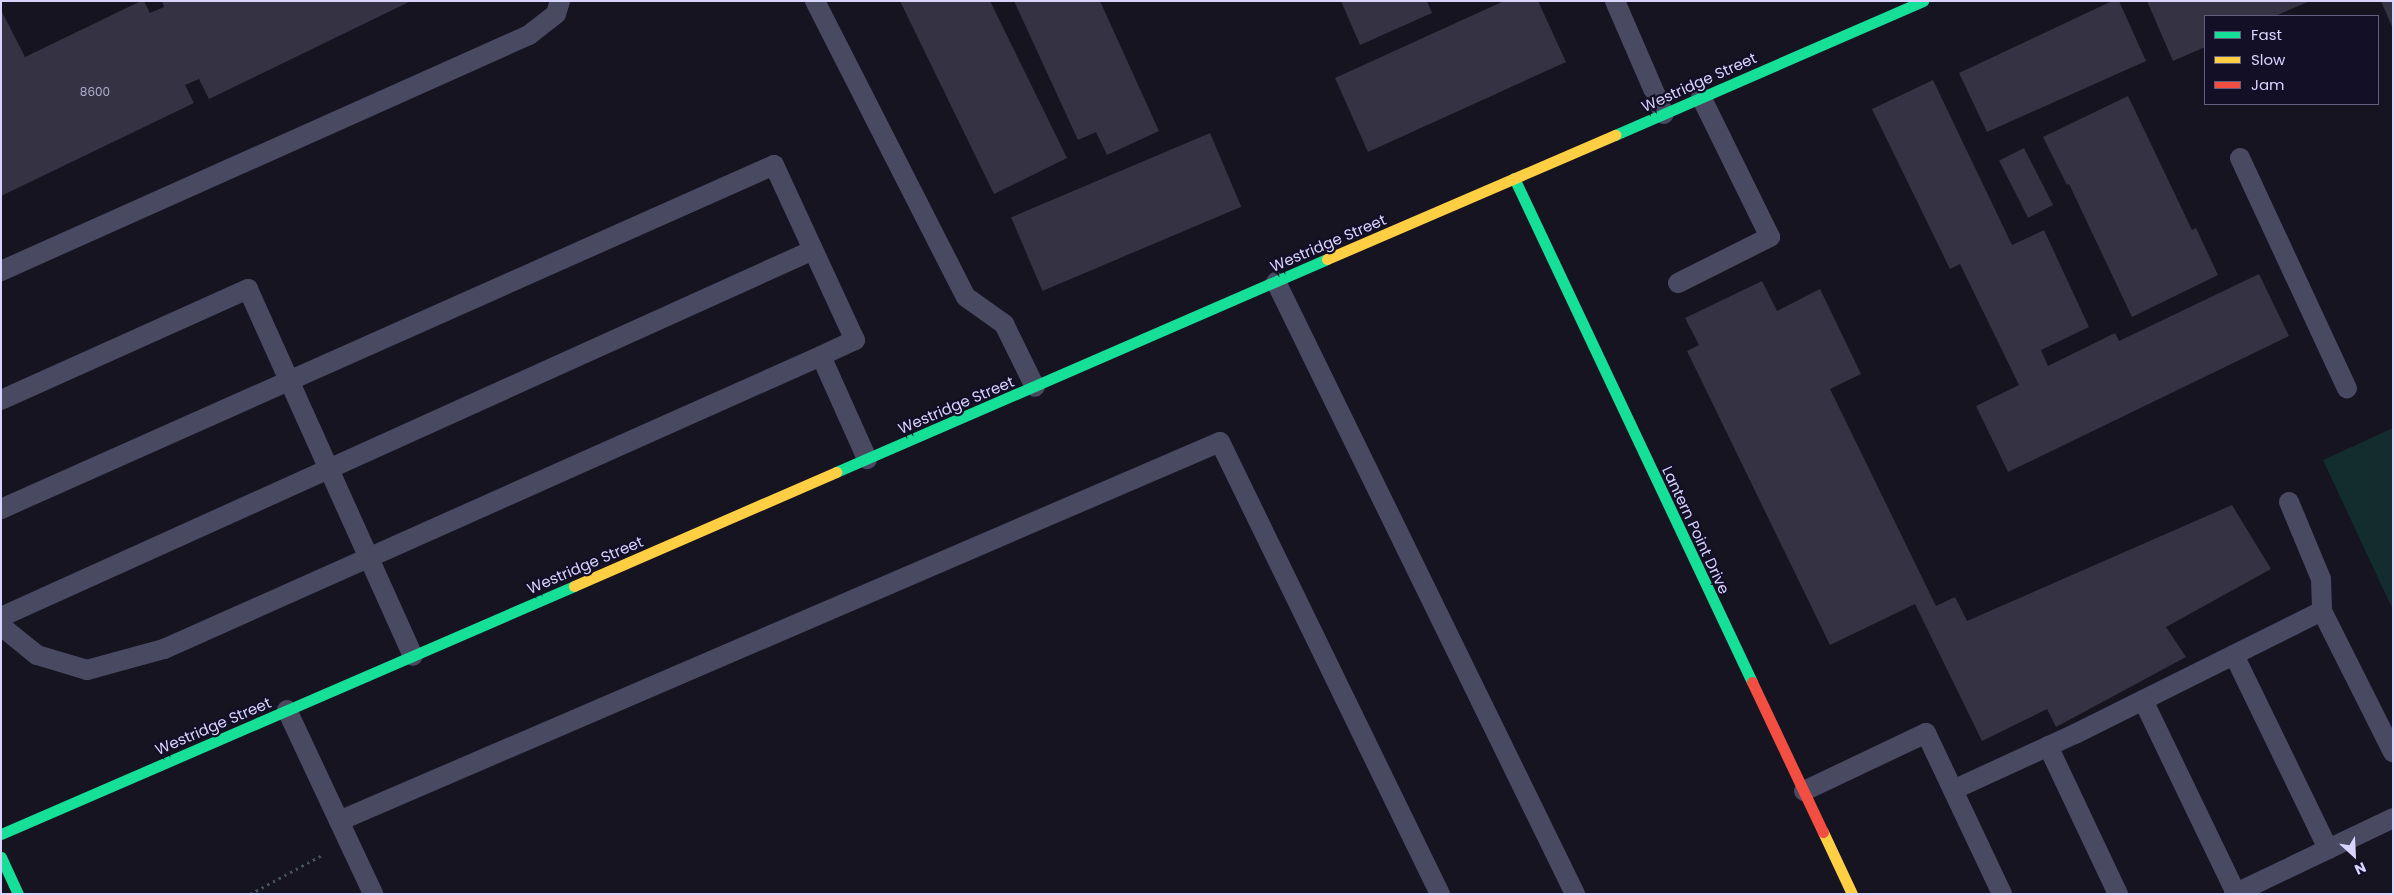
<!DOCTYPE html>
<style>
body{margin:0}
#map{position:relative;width:2394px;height:895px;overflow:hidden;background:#161421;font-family:Poppins,sans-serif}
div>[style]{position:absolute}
.green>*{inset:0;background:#132c2d}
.building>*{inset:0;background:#343243;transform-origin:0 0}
.path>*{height:3px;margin-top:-1.5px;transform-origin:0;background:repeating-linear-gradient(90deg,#44505f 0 2.5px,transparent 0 6.5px)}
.lane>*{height:20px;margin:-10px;padding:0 10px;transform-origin:10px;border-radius:10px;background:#4a4962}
.fast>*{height:11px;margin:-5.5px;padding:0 5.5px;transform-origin:5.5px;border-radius:5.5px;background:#16e098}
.slow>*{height:11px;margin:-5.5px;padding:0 5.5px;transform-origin:5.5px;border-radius:5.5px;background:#ffcf43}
.jam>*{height:11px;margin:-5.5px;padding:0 5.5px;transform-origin:5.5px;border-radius:5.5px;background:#f24e42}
span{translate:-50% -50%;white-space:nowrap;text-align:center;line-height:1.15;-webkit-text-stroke:4.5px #130f26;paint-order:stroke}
.number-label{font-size:12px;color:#b0acd0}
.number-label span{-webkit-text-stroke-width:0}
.street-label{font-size:15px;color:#d9d4ff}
.frame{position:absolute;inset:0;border:2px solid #d9d4ff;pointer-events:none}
.legend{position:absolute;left:2204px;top:15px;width:175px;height:90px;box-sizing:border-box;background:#130f26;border:1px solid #625e7d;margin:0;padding:6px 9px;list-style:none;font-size:15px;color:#d9d4ff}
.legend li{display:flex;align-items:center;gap:10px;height:25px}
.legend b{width:25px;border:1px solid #625e7d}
.north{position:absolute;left:2329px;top:830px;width:50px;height:50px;-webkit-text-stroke:4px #130f26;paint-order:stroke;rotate:155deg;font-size:14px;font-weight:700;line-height:20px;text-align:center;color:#d9d4ff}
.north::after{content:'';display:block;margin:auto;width:18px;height:22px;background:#d9d4ff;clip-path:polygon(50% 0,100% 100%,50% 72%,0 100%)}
</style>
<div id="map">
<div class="green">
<i style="clip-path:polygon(2393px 428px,2393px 610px,2323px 460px)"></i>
</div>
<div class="building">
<i style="clip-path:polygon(141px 1px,144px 1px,150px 13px,164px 7px,162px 1px,411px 1px,209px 99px,199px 79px,185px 85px,194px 103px,1px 196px,1px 10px,25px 57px)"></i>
<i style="clip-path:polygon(900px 1px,990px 1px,1067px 158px,994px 194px)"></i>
<i style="clip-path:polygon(1014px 1px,1100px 1px,1159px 131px,1107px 155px,1096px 132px,1078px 140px)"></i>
<i style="clip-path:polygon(1341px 1px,1427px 1px,1432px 13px,1360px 45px)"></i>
<i style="clip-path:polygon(1504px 1px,1538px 1px,1566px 62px,1368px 152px,1335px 78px)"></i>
<i style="clip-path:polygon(2112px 1px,2119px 1px,2146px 61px,1987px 132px,1959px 73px)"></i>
<i style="clip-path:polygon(2147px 1px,2310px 1px,2275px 16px,2205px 16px,2205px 47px,2173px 61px)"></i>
<i style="clip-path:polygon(2381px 1px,2393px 1px,2393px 29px)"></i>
<i style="clip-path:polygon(1933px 80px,2012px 245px,2044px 230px,2089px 327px,2041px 350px,2048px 366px,2115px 333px,2119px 341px,2259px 274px,2289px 336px,2008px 472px,1976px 406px,2019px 385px,1960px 264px,1950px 269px,1872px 109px)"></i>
<i style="clip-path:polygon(2128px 96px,2192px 230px,2196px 228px,2218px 275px,2132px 317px,2069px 184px,2067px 185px,2043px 137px)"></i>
<i style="left:1210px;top:133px;width:80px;height:216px;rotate:67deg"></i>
<i style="left:2024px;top:148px;width:64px;height:28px;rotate:63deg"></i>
<i style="clip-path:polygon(1762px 281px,1777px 311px,1820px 289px,1861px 374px,1830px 389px,1936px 606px,1955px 597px,1967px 621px,2232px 505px,2271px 569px,2166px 627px,2186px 657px,2056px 727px,2047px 709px,1982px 741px,1915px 604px,1830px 645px,1687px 351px,1699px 345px,1685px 318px)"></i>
</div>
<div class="path">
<i style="left:250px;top:894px;width:82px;rotate:-28.4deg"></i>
</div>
<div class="lane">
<i style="left:815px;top:1px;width:332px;rotate:63deg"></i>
<i style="left:966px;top:297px;width:47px;rotate:35.4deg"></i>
<i style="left:1004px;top:324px;width:70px;rotate:63.8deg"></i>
<i style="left:1615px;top:1px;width:123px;rotate:66.6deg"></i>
<i style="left:2240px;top:158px;width:254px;rotate:65.1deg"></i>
<i style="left:1px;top:271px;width:578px;rotate:-24.08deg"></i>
<i style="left:529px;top:35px;width:34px;rotate:-38deg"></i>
<i style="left:556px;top:14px;width:14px;rotate:-73deg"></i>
<i style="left:1276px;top:282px;width:681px;rotate:63.96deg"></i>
<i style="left:1678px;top:283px;width:103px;rotate:-26.6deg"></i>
<i style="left:1770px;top:237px;width:156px;rotate:-116.2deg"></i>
<i style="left:1px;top:400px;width:271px;rotate:-24.2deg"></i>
<i style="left:248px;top:289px;width:402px;rotate:65.8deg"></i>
<i style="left:2289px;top:502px;width:83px;rotate:67.4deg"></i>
<i style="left:2321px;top:579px;width:32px;rotate:88deg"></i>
<i style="left:1px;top:509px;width:846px;rotate:-23.99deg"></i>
<i style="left:774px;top:165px;width:193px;rotate:65.2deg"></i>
<i style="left:855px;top:340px;width:38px;rotate:155deg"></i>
<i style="left:1px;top:617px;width:891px;rotate:-24.32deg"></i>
<i style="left:1px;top:626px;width:46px;rotate:38.9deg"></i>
<i style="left:37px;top:655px;width:52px;rotate:16.7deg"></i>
<i style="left:87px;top:670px;width:80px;rotate:-15.3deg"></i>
<i style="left:164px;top:649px;width:719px;rotate:-24.04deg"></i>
<i style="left:821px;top:356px;width:113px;rotate:65.9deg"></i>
<i style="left:2234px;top:655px;width:216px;rotate:64.1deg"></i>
<i style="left:2143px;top:700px;width:214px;rotate:64.3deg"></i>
<i style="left:287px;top:710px;width:203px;rotate:64.9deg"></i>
<i style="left:2048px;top:746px;width:164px;rotate:64.7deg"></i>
<i style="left:1953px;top:790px;width:134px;rotate:-24.7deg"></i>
<i style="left:2075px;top:734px;width:276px;rotate:-26.5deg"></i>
<i style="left:2322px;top:611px;width:158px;rotate:63.3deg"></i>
<i style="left:1804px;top:791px;width:135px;rotate:-25.4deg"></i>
<i style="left:1926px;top:733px;width:178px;rotate:64.7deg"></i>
<i style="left:339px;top:821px;width:959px;rotate:-23.28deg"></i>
<i style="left:1220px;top:442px;width:503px;rotate:64.05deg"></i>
<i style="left:2234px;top:894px;width:176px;rotate:-25.5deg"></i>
</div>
<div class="fast">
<i style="left:1615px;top:135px;width:336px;rotate:-23.5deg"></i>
<i style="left:1514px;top:178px;width:557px;rotate:64.72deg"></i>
<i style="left:836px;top:472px;width:535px;rotate:-23.45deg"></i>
<i style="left:1px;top:834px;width:624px;rotate:-23.4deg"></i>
<i style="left:1px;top:857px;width:41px;rotate:65.3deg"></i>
</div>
<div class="slow">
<i style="left:1327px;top:259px;width:314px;rotate:-23.3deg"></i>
<i style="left:574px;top:586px;width:286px;rotate:-23.5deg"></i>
<i style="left:1823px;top:832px;width:68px;rotate:64.9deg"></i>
</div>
<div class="jam">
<i style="left:1752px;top:682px;width:166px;rotate:64.7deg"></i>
</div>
<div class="number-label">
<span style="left:95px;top:92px">8600</span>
</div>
<div class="street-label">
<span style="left:1699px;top:82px;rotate:-24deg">Westridge Street</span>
<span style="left:1328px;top:243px;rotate:-23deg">Westridge Street</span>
<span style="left:956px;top:405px;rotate:-23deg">Westridge Street</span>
<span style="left:1696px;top:530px;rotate:65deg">Lantern Point Drive</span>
<span style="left:585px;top:565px;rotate:-23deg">Westridge Street</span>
<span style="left:213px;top:726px;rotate:-23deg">Westridge Street</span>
</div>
<div class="frame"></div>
<ul class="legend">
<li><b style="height:6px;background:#16e098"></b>Fast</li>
<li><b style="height:6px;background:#ffcf43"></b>Slow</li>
<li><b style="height:6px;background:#f24e42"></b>Jam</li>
</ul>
<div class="north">N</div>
</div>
